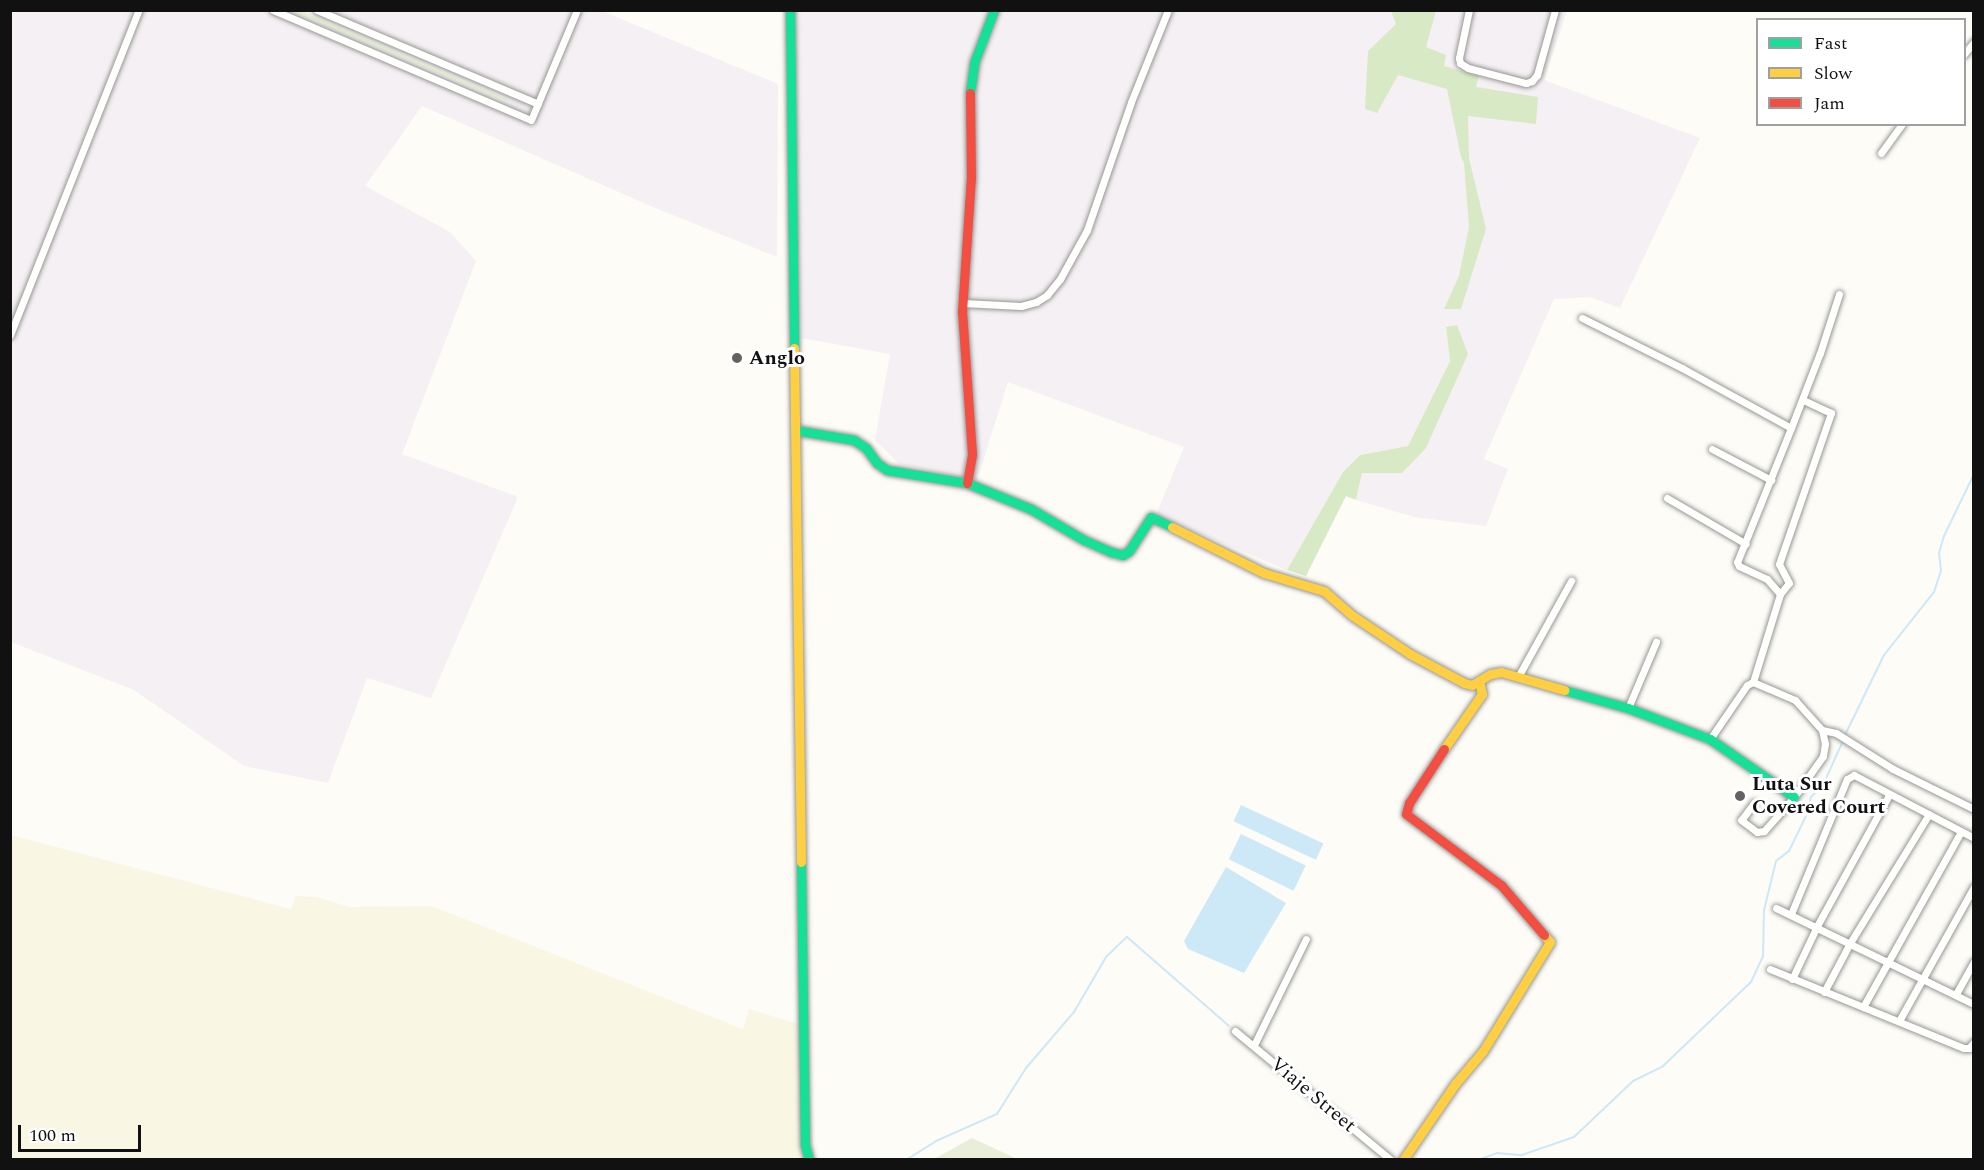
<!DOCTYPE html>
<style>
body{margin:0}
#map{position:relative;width:1984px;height:1170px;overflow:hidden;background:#fdfcf7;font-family:Spectral,serif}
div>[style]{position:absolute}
.industrial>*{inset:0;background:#f5f0f3}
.farmland>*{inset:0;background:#f9f7e4}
.green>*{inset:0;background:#e7f3d7}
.forest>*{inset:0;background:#d8eac5}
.cemetery>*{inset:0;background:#e9eedb}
.water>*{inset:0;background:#cde8f7;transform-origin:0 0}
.stream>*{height:2px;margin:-1px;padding:0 1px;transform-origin:1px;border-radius:1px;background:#cde8f7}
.roads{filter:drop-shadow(0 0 2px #979795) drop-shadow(0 0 2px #979795)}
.street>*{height:7px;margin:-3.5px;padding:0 3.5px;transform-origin:3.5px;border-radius:3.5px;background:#fffffe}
.fast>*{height:9px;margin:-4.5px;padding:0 4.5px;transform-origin:4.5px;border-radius:4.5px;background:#16e098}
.slow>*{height:9px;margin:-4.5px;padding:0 4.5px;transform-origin:4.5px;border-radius:4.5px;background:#ffcf43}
.jam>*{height:9px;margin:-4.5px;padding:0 4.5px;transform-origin:4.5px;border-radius:4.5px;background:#f24e42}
.dots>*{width:16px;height:16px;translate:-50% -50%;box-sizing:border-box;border:3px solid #fff;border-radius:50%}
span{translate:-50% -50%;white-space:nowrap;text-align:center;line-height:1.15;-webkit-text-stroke:6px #fff;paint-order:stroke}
.poi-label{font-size:20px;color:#111;font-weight:700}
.left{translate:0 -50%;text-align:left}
.street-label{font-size:20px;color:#111}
.frame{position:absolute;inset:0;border:12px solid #111;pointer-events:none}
.legend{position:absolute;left:1756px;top:18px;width:210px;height:108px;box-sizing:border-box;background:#fff;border:2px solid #a0a0a0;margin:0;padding:8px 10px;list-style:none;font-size:18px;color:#111}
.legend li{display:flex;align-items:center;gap:12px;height:30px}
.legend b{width:30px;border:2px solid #a0a0a0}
.scale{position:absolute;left:18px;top:1125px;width:123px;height:27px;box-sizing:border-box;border:3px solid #111;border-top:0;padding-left:8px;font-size:18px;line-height:21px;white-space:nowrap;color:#111;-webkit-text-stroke:4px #fff;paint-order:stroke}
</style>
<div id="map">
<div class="industrial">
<i style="clip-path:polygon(10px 11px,602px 11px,778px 84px,777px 257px,653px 207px,422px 106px,365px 186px,450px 232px,476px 261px,402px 454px,518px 497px,431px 698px,367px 678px,328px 783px,244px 766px,134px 690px,11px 642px)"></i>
<i style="clip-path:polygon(795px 11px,1567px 11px,1544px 80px,1700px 138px,1620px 308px,1590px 297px,1554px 299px,1484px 459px,1508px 469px,1486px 526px,1414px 517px,1356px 500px,1362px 473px,1402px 473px,1468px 354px,1456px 325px,1446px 327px,1450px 361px,1408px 446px,1359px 455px,1343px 472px,1287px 570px,1156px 515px,1184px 447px,1008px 382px,977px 480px,899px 464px,875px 440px,890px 354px,801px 338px)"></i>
</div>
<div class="farmland">
<i style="clip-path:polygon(11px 835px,291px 909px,296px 896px,317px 897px,349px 907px,432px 906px,743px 1029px,749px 1009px,805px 1026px,814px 1159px,11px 1160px)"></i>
</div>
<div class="green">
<i style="clip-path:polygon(290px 11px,301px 11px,509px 100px,504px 101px)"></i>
</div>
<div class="forest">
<i style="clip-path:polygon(1391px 11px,1436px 11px,1426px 47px,1446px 55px,1444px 66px,1479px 76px,1476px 87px,1538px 97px,1536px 124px,1468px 116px,1469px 158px,1486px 229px,1461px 309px,1444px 309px,1459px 276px,1469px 227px,1464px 163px,1461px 157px,1447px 89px,1398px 75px,1377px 113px,1365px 109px,1368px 51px,1396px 24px)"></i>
<i style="clip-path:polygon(1457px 325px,1468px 354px,1426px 448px,1402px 473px,1362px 473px,1356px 500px,1346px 496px,1306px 576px,1287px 570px,1343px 472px,1360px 455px,1408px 446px,1450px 361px,1446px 327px)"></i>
</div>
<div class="cemetery">
<i style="clip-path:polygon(972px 1138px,1017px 1159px,934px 1159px)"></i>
</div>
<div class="water">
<i style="left:1241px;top:805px;width:91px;height:18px;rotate:25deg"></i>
<i style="left:1241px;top:834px;width:72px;height:28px;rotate:26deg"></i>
<i style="clip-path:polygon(1226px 867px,1286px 903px,1244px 973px,1188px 949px,1184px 941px)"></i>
</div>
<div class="stream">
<i style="left:1845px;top:735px;width:89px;rotate:-64deg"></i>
<i style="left:1884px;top:655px;width:80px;rotate:-51.6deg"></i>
<i style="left:1934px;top:592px;width:22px;rotate:-72deg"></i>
<i style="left:1941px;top:571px;width:18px;rotate:-96deg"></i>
<i style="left:1939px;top:553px;width:18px;rotate:-74deg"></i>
<i style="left:1944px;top:536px;width:69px;rotate:-64.2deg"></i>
<i style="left:906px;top:1160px;width:36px;rotate:-32deg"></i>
<i style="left:936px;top:1141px;width:67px;rotate:-23.9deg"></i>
<i style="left:997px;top:1114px;width:54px;rotate:-57.8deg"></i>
<i style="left:1026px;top:1068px;width:74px;rotate:-49.4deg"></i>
<i style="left:1074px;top:1012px;width:64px;rotate:-59.8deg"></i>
<i style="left:1106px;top:957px;width:29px;rotate:-44deg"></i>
<i style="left:1127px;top:937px;width:135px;rotate:41.1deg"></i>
<i style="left:1478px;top:1160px;width:20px;rotate:-20deg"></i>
<i style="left:1497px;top:1153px;width:25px;rotate:5deg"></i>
<i style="left:1522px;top:1155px;width:55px;rotate:-19.1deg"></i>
<i style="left:1574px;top:1137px;width:81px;rotate:-43.5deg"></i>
<i style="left:1633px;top:1081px;width:32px;rotate:-26deg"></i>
<i style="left:1662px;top:1067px;width:123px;rotate:-43.7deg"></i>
<i style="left:1751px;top:982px;width:29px;rotate:-65deg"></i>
<i style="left:1763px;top:956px;width:46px;rotate:-88.8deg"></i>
<i style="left:1764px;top:910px;width:50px;rotate:-76.2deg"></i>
<i style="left:1776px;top:861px;width:16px;rotate:-38deg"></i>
<i style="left:1789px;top:851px;width:41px;rotate:-64.1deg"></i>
<i style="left:1807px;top:814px;width:17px;rotate:-77deg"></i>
<i style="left:1811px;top:797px;width:17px;rotate:-45deg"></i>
<i style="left:1823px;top:785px;width:48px;rotate:-65.6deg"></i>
</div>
<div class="roads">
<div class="street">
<i style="left:273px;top:10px;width:280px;rotate:23.1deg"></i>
<i style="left:531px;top:120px;width:119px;rotate:-67.3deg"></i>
<i style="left:317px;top:10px;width:240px;rotate:23deg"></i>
<i style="left:1469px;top:10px;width:49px;rotate:101.8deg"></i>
<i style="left:1459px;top:58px;width:5px;rotate:79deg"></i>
<i style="left:1460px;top:63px;width:9px;rotate:32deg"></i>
<i style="left:1468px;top:68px;width:60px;rotate:14.5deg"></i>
<i style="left:1526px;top:83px;width:6px;rotate:-18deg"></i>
<i style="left:1532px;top:81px;width:8px;rotate:-50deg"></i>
<i style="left:1537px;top:75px;width:67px;rotate:-74.5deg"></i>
<i style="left:1964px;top:54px;width:16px;rotate:-50deg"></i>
<i style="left:1881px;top:153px;width:36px;rotate:-54deg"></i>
<i style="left:963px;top:303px;width:58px;rotate:3deg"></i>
<i style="left:1021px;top:306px;width:16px;rotate:-15deg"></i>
<i style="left:1036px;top:302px;width:13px;rotate:-32deg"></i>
<i style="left:1047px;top:295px;width:21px;rotate:-51deg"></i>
<i style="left:1060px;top:279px;width:56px;rotate:-61.1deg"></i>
<i style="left:1087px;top:230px;width:135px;rotate:-71deg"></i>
<i style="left:1131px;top:102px;width:99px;rotate:-68.1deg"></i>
<i style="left:1582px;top:318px;width:112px;rotate:26.6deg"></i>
<i style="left:1682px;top:368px;width:124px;rotate:28.8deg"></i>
<i style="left:1791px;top:428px;width:144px;rotate:111.9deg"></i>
<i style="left:1737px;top:562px;width:4px;rotate:63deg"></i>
<i style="left:1739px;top:566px;width:31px;rotate:25deg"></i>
<i style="left:1767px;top:579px;width:20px;rotate:49deg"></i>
<i style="left:10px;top:335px;width:350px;rotate:-68.4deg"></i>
<i style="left:1791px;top:428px;width:80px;rotate:-68.9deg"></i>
<i style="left:1820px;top:353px;width:62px;rotate:-72.1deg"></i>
<i style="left:1712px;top:449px;width:67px;rotate:27.7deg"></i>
<i style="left:1667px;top:498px;width:91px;rotate:30.2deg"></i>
<i style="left:1518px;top:677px;width:110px;rotate:-61.1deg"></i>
<i style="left:1753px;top:682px;width:92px;rotate:-72.9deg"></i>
<i style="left:1780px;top:594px;width:14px;rotate:-51deg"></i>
<i style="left:1789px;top:583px;width:21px;rotate:-118deg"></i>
<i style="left:1779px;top:564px;width:160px;rotate:-71deg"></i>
<i style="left:1831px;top:413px;width:31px;rotate:-155deg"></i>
<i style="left:1628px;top:708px;width:72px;rotate:-67deg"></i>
<i style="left:1710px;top:739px;width:65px;rotate:-55.6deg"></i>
<i style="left:1747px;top:685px;width:7px;rotate:-27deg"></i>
<i style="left:1753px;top:682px;width:46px;rotate:23.2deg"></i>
<i style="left:1795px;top:700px;width:40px;rotate:48deg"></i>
<i style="left:1822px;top:730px;width:14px;rotate:12deg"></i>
<i style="left:1836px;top:733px;width:67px;rotate:32.3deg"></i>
<i style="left:1893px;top:769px;width:90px;rotate:26.3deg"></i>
<i style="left:1754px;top:803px;width:21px;rotate:127deg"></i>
<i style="left:1741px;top:820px;width:20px;rotate:37deg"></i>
<i style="left:1757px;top:832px;width:7px;rotate:-8deg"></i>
<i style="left:1764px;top:831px;width:45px;rotate:-48.6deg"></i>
<i style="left:1794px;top:797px;width:50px;rotate:-54.7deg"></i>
<i style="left:1823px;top:756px;width:12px;rotate:-81deg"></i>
<i style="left:1825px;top:744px;width:14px;rotate:-102deg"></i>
<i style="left:1776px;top:908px;width:220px;rotate:25.9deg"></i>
<i style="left:1791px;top:914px;width:146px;rotate:-67.5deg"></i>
<i style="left:1847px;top:779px;width:8px;rotate:-30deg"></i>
<i style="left:1854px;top:775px;width:136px;rotate:27.7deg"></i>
<i style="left:1770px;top:969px;width:209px;rotate:22.2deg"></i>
<i style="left:1964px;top:1048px;width:5px"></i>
<i style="left:1969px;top:1048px;width:8px;rotate:-50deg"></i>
<i style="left:1792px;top:979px;width:59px;rotate:-64.7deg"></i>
<i style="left:1817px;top:926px;width:149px;rotate:-61.2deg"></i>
<i style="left:1824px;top:992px;width:55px;rotate:-62deg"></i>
<i style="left:1850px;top:943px;width:151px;rotate:-58.5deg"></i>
<i style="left:1956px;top:994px;width:37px;rotate:-61deg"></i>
<i style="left:1863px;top:1007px;width:201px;rotate:-60.8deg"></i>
<i style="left:1899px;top:1021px;width:154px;rotate:-60.8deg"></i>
<i style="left:1235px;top:1031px;width:202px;rotate:39.6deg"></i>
<i style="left:1254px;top:1045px;width:118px;rotate:-63.9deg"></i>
</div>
<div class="fast">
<i style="left:790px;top:10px;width:338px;rotate:89.3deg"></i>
<i style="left:970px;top:93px;width:30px;rotate:-82deg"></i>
<i style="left:974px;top:63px;width:57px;rotate:-69.3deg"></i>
<i style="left:795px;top:430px;width:60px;rotate:9.6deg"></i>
<i style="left:854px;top:440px;width:14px;rotate:34deg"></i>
<i style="left:866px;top:448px;width:19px;rotate:54deg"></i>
<i style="left:877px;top:463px;width:12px;rotate:35deg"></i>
<i style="left:887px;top:470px;width:81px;rotate:9.2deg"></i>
<i style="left:967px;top:483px;width:69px;rotate:22.1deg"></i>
<i style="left:1031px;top:509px;width:61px;rotate:30.3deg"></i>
<i style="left:1084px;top:540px;width:30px;rotate:24deg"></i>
<i style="left:1111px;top:552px;width:12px;rotate:14deg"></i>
<i style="left:1123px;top:555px;width:7px;rotate:-34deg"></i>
<i style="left:1129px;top:551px;width:40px;rotate:-57.1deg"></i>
<i style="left:1151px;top:517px;width:23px;rotate:25deg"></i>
<i style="left:1564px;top:690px;width:66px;rotate:15.7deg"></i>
<i style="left:1628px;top:708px;width:88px;rotate:20.7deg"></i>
<i style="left:1710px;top:739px;width:102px;rotate:34.6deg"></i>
<i style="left:801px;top:862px;width:283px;rotate:89.2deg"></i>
<i style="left:805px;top:1145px;width:16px;rotate:75deg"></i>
</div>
<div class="slow">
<i style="left:794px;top:348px;width:514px;rotate:89.22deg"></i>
<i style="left:1172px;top:527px;width:103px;rotate:26.6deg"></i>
<i style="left:1264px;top:573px;width:63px;rotate:16.7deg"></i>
<i style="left:1324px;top:591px;width:38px;rotate:41deg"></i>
<i style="left:1353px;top:616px;width:69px;rotate:33.7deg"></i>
<i style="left:1410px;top:654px;width:61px;rotate:28.2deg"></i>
<i style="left:1464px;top:683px;width:8px;rotate:14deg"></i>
<i style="left:1472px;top:685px;width:21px;rotate:-31deg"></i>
<i style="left:1490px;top:674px;width:11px;rotate:-10deg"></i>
<i style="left:1501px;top:672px;width:66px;rotate:15.9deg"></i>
<i style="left:1444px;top:749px;width:67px;rotate:-55.4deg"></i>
<i style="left:1482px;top:694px;width:13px;rotate:-103deg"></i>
<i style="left:1403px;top:1160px;width:92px;rotate:-55.6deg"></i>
<i style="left:1455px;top:1084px;width:43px;rotate:-49.7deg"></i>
<i style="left:1483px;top:1051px;width:128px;rotate:-58.4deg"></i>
<i style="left:1550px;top:942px;width:9px;rotate:-131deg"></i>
</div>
<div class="jam">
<i style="left:967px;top:483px;width:29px;rotate:-80deg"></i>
<i style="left:972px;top:454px;width:142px;rotate:-94deg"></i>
<i style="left:962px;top:312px;width:134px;rotate:-86.2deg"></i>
<i style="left:971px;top:178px;width:85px;rotate:-90.7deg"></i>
<i style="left:1444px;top:749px;width:64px;rotate:122.9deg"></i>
<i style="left:1409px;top:803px;width:11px;rotate:105deg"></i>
<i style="left:1406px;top:814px;width:119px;rotate:36.8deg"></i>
<i style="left:1501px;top:885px;width:66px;rotate:49.3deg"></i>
</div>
</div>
<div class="dots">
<i style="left:737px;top:358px;background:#646362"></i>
<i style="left:1740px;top:796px;background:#646362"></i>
</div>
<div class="poi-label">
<span class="left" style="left:749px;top:358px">Anglo</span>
<span class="left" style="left:1752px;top:796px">Luta Sur<br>Covered Court</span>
</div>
<div class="street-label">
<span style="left:1313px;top:1095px;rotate:40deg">Viaje Street</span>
</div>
<div class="frame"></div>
<ul class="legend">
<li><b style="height:8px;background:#16e098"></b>Fast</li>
<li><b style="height:8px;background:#ffcf43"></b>Slow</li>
<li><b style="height:8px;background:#f24e42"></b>Jam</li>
</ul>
<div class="scale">100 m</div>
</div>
